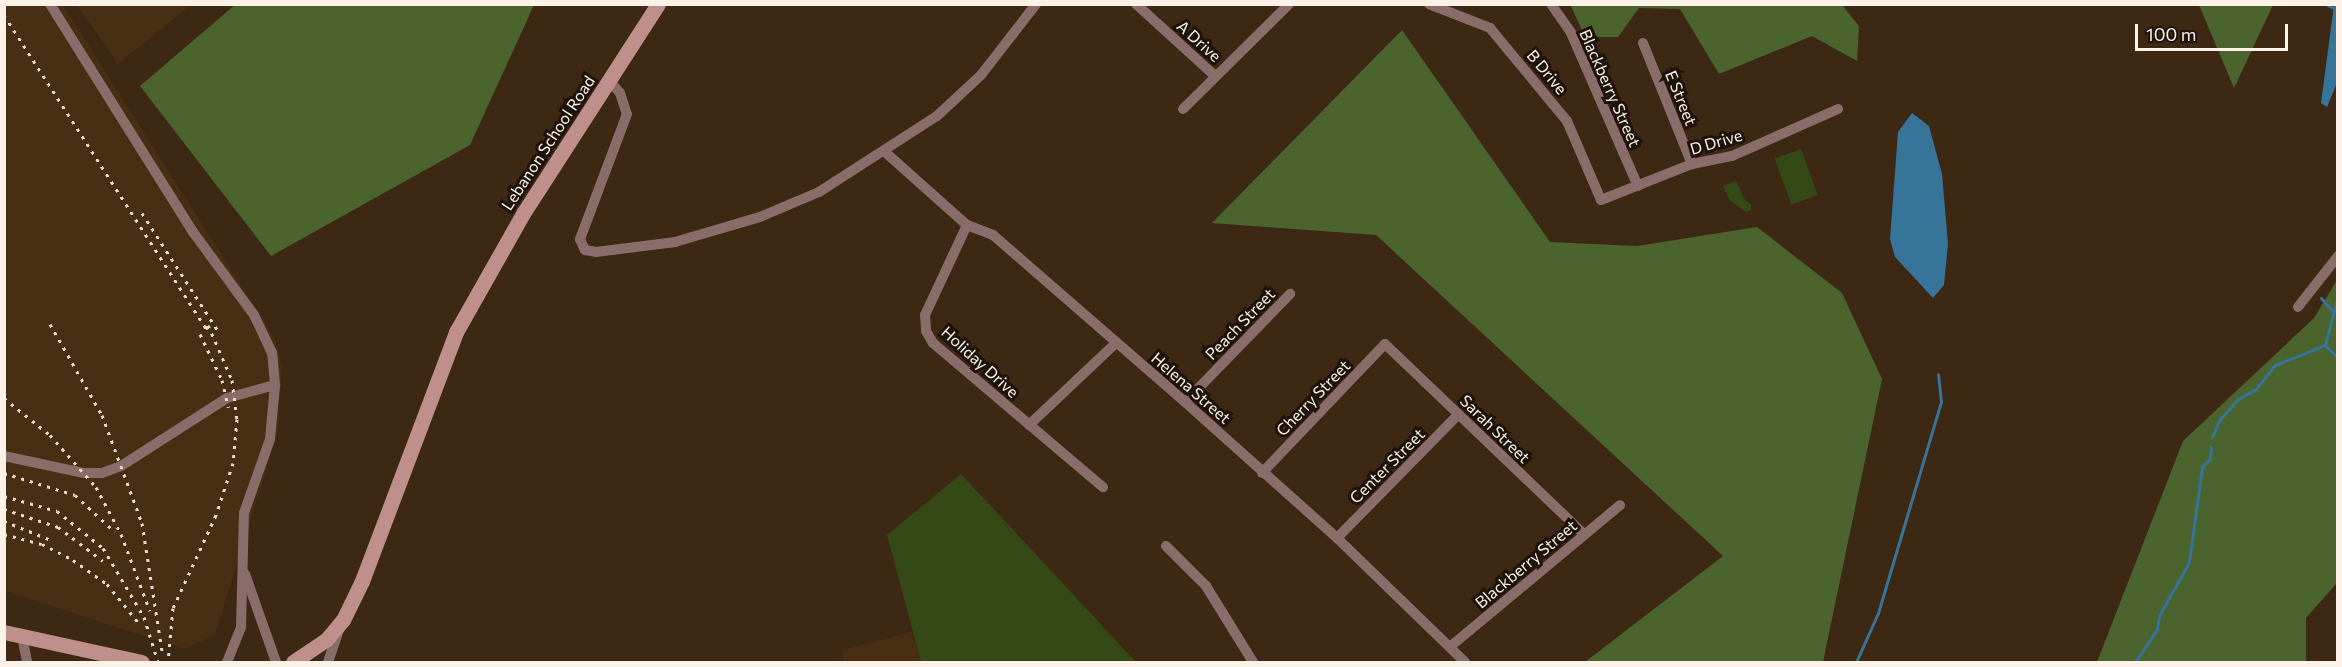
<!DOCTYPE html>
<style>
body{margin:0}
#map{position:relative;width:2342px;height:667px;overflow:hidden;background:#3d2813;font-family:Commissioner,sans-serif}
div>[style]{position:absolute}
.built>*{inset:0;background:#482e13}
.green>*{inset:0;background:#344915;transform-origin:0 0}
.forest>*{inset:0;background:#4b632c}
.water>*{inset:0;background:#377499}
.stream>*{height:3px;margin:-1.5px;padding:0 1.5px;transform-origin:1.5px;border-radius:1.5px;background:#377499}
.street>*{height:10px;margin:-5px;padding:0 5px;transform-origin:5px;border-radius:5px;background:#8a6c6a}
.secondary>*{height:15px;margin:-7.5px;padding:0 7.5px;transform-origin:7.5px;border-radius:7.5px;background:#be8f8b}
.rail>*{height:3px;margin-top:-1.5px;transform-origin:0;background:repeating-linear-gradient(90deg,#e9ddd1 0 3px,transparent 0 9px)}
span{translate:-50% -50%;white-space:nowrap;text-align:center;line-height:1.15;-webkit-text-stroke:6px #1d130a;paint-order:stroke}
.street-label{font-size:16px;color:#fdf2e7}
.frame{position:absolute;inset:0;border:6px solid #fdf2e7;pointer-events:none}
.scale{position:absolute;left:2135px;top:24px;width:153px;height:27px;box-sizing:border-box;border:3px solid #fdf2e7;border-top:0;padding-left:8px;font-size:18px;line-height:21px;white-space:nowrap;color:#fdf2e7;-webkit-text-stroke:4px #1d130a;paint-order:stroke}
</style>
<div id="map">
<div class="built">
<i style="clip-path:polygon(5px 5px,63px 5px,275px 339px,282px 368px,278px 432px,215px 635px,184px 649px,5px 591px)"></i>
<i style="clip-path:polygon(77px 5px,191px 5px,118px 64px)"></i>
<i style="clip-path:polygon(912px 632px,921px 662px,844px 662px,842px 650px)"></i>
</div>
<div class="green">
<i style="left:1801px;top:149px;width:49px;height:28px;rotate:70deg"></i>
<i style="clip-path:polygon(1736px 181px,1745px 200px,1751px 204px,1751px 210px,1746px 212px,1730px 201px,1723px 186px)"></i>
<i style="clip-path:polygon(961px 474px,1136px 662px,921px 662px,887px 535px)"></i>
</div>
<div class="forest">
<i style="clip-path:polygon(236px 4px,534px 4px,534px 5px,470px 145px,271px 256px,140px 86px)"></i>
<i style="clip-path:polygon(1570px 4px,1842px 5px,1859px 26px,1857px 61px,1812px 36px,1719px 74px,1680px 9px,1639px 8px,1618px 37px,1585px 37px)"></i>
<i style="clip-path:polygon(2199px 5px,2273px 5px,2234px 88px)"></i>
<i style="clip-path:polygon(1402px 30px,1550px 242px,1637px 246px,1757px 227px,1842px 293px,1882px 379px,1823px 662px,1585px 662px,1723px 556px,1376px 235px,1212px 223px)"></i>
<i style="clip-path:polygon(2337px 280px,2337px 583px,2306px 618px,2306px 662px,2097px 662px,2183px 441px,2314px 318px)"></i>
</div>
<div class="water">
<i style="clip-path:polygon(2334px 5px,2338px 5px,2337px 83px,2327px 107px,2321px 103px)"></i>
<i style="clip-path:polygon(1912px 113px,1929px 126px,1942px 174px,1948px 244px,1944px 285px,1933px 298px,1895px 257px,1890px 239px,1898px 132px)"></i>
</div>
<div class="stream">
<i style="left:2326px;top:4px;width:14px;rotate:30deg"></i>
<i style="left:2321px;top:298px;width:18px;rotate:49deg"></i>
<i style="left:2325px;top:345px;width:51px;rotate:-75.1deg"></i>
<i style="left:2325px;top:345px;width:18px;rotate:45deg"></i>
<i style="left:2212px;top:437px;width:20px;rotate:-66deg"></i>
<i style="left:2220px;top:419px;width:27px;rotate:-48deg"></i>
<i style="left:2238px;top:399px;width:21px;rotate:-29deg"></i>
<i style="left:2256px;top:389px;width:31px;rotate:-52deg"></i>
<i style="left:2275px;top:365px;width:54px;rotate:-21.8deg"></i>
<i style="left:1856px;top:662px;width:54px;rotate:-65.8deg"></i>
<i style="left:1878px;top:613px;width:220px;rotate:-73.4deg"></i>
<i style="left:1941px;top:402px;width:28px;rotate:-96deg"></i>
<i style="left:2135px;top:662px;width:40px;rotate:-56deg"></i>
<i style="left:2157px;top:629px;width:13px;rotate:-81deg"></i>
<i style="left:2159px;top:616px;width:62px;rotate:-60.9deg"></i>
<i style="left:2189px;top:562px;width:96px;rotate:-82.2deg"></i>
<i style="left:2202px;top:467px;width:11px;rotate:-45deg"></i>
<i style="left:2210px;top:459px;width:12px;rotate:-85deg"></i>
</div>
<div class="street">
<i style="left:1136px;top:4px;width:107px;rotate:42.3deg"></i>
<i style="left:1429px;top:4px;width:66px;rotate:21.5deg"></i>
<i style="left:1490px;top:28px;width:121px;rotate:50.4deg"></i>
<i style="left:1567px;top:121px;width:86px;rotate:66.7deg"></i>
<i style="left:1601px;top:200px;width:98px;rotate:-21.6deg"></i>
<i style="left:1692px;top:164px;width:41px;rotate:-11.3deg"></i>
<i style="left:1732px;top:156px;width:116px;rotate:-23.9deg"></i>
<i style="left:1551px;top:4px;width:35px;rotate:55deg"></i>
<i style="left:1571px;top:33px;width:167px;rotate:66.4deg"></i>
<i style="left:1643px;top:43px;width:131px;rotate:68deg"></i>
<i style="left:609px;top:80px;width:17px;rotate:50deg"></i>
<i style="left:620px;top:93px;width:22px;rotate:72deg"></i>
<i style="left:627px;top:114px;width:134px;rotate:110.6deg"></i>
<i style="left:580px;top:239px;width:12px;rotate:66deg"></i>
<i style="left:585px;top:250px;width:11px;rotate:10deg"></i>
<i style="left:596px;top:252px;width:80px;rotate:-7.2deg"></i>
<i style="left:675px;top:242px;width:89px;rotate:-16.4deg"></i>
<i style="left:760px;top:217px;width:64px;rotate:-23deg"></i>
<i style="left:819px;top:192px;width:140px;rotate:-32.8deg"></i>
<i style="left:937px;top:116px;width:60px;rotate:-43deg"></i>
<i style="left:981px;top:75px;width:90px;rotate:-52.2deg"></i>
<i style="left:1183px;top:109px;width:149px;rotate:-44.7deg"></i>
<i style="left:885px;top:152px;width:110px;rotate:41.7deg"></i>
<i style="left:967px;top:225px;width:28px;rotate:21deg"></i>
<i style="left:993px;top:235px;width:254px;rotate:41deg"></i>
<i style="left:1185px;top:402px;width:204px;rotate:41.8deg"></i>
<i style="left:1337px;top:538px;width:178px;rotate:44.1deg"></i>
<i style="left:967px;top:225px;width:99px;rotate:115deg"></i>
<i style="left:925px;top:315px;width:16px;rotate:86deg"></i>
<i style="left:926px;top:331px;width:14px;rotate:60deg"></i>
<i style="left:933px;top:343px;width:223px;rotate:40.3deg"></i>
<i style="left:2298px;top:307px;width:65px;rotate:-51.9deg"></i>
<i style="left:1185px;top:402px;width:151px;rotate:-45.8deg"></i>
<i style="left:1029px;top:425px;width:120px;rotate:-43.3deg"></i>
<i style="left:4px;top:456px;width:82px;rotate:12deg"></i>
<i style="left:84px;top:473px;width:18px"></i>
<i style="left:102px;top:473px;width:20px;rotate:-20deg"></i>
<i style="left:121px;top:466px;width:126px;rotate:-32.7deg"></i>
<i style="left:227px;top:398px;width:50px;rotate:-15.2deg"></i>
<i style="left:275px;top:385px;width:32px;rotate:-95deg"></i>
<i style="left:272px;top:353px;width:42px;rotate:-115.3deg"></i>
<i style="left:254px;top:315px;width:103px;rotate:-126.3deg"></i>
<i style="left:193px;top:232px;width:269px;rotate:-122.1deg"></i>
<i style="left:1262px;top:473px;width:178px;rotate:-46.4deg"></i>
<i style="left:1385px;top:344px;width:275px;rotate:43.7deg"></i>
<i style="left:1337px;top:538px;width:173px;rotate:-45.5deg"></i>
<i style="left:1166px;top:546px;width:57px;rotate:45deg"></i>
<i style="left:1206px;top:586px;width:89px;rotate:58.3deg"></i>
<i style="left:245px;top:574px;width:93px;rotate:70.6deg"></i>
<i style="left:22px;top:636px;width:26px;rotate:79deg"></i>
<i style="left:1451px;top:646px;width:220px;rotate:-39.8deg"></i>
<i style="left:227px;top:662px;width:38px;rotate:-68deg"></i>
<i style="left:241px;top:627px;width:114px;rotate:-88.5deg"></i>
<i style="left:244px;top:513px;width:78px;rotate:-70.6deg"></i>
<i style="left:270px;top:439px;width:54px;rotate:-84.7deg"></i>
<i style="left:328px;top:662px;width:36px;rotate:-71deg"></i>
</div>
<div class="secondary">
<i style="left:4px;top:632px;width:141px;rotate:12.3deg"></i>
<i style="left:293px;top:662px;width:40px;rotate:-34deg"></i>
<i style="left:326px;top:640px;width:26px;rotate:-50deg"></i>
<i style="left:343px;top:620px;width:43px;rotate:-64deg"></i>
<i style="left:362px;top:581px;width:266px;rotate:-69.3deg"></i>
<i style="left:456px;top:332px;width:138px;rotate:-60.5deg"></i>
<i style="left:524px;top:212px;width:247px;rotate:-57.2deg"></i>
</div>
<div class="rail">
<i style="left:4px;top:15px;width:373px;rotate:57.2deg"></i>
<i style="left:206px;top:329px;width:4px;rotate:-63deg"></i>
<i style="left:208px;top:325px;width:60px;rotate:66.4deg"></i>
<i style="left:232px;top:380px;width:39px;rotate:83deg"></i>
<i style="left:237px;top:419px;width:44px;rotate:95.2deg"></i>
<i style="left:233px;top:463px;width:55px;rotate:108.1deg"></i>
<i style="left:216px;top:515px;width:102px;rotate:114.8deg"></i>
<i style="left:173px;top:608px;width:54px;rotate:95.3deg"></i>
<i style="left:142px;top:213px;width:140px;rotate:57.2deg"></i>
<i style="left:50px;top:324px;width:105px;rotate:60.3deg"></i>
<i style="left:102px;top:415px;width:115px;rotate:69.7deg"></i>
<i style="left:142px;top:523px;width:130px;rotate:81.1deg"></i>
<i style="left:200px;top:334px;width:51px;rotate:64.4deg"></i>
<i style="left:222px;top:380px;width:28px;rotate:77deg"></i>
<i style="left:4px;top:398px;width:59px;rotate:38.8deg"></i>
<i style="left:50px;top:435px;width:69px;rotate:48.5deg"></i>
<i style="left:96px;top:487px;width:53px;rotate:62deg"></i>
<i style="left:121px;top:534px;width:82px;rotate:69.4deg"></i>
<i style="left:4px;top:473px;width:74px;rotate:17.2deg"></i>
<i style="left:75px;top:495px;width:54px;rotate:42.8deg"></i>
<i style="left:4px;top:496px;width:55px;rotate:15.8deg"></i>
<i style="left:57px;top:511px;width:59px;rotate:38.8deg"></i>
<i style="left:103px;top:548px;width:80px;rotate:59.3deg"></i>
<i style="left:144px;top:617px;width:47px;rotate:72.7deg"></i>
<i style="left:4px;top:509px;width:57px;rotate:18.4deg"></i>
<i style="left:58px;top:527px;width:56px;rotate:37.1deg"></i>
<i style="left:4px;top:521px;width:51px;rotate:22deg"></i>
<i style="left:4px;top:534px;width:39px;rotate:15deg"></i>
<i style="left:42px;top:544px;width:35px;rotate:27deg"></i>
<i style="left:73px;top:560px;width:42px;rotate:35.2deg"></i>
<i style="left:107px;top:584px;width:49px;rotate:50.8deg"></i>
</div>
<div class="street-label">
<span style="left:1199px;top:41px;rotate:42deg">A Drive</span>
<span style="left:1547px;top:72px;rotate:50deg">B Drive</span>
<span style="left:1610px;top:88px;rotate:66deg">Blackberry Street</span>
<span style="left:1681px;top:98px;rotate:68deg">E Street</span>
<span style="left:1716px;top:142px;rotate:-16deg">D Drive</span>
<span style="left:548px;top:143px;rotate:-57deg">Lebanon School Road</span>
<span style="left:1240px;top:324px;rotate:-46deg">Peach Street</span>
<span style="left:980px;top:362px;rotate:42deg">Holiday Drive</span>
<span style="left:1191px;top:388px;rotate:41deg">Helena Street</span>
<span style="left:1313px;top:398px;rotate:-46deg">Cherry Street</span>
<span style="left:1495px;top:429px;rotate:44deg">Sarah Street</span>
<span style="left:1387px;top:466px;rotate:-45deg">Center Street</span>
<span style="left:1526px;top:564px;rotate:-40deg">Blackberry Street</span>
</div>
<div class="frame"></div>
<div class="scale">100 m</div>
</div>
